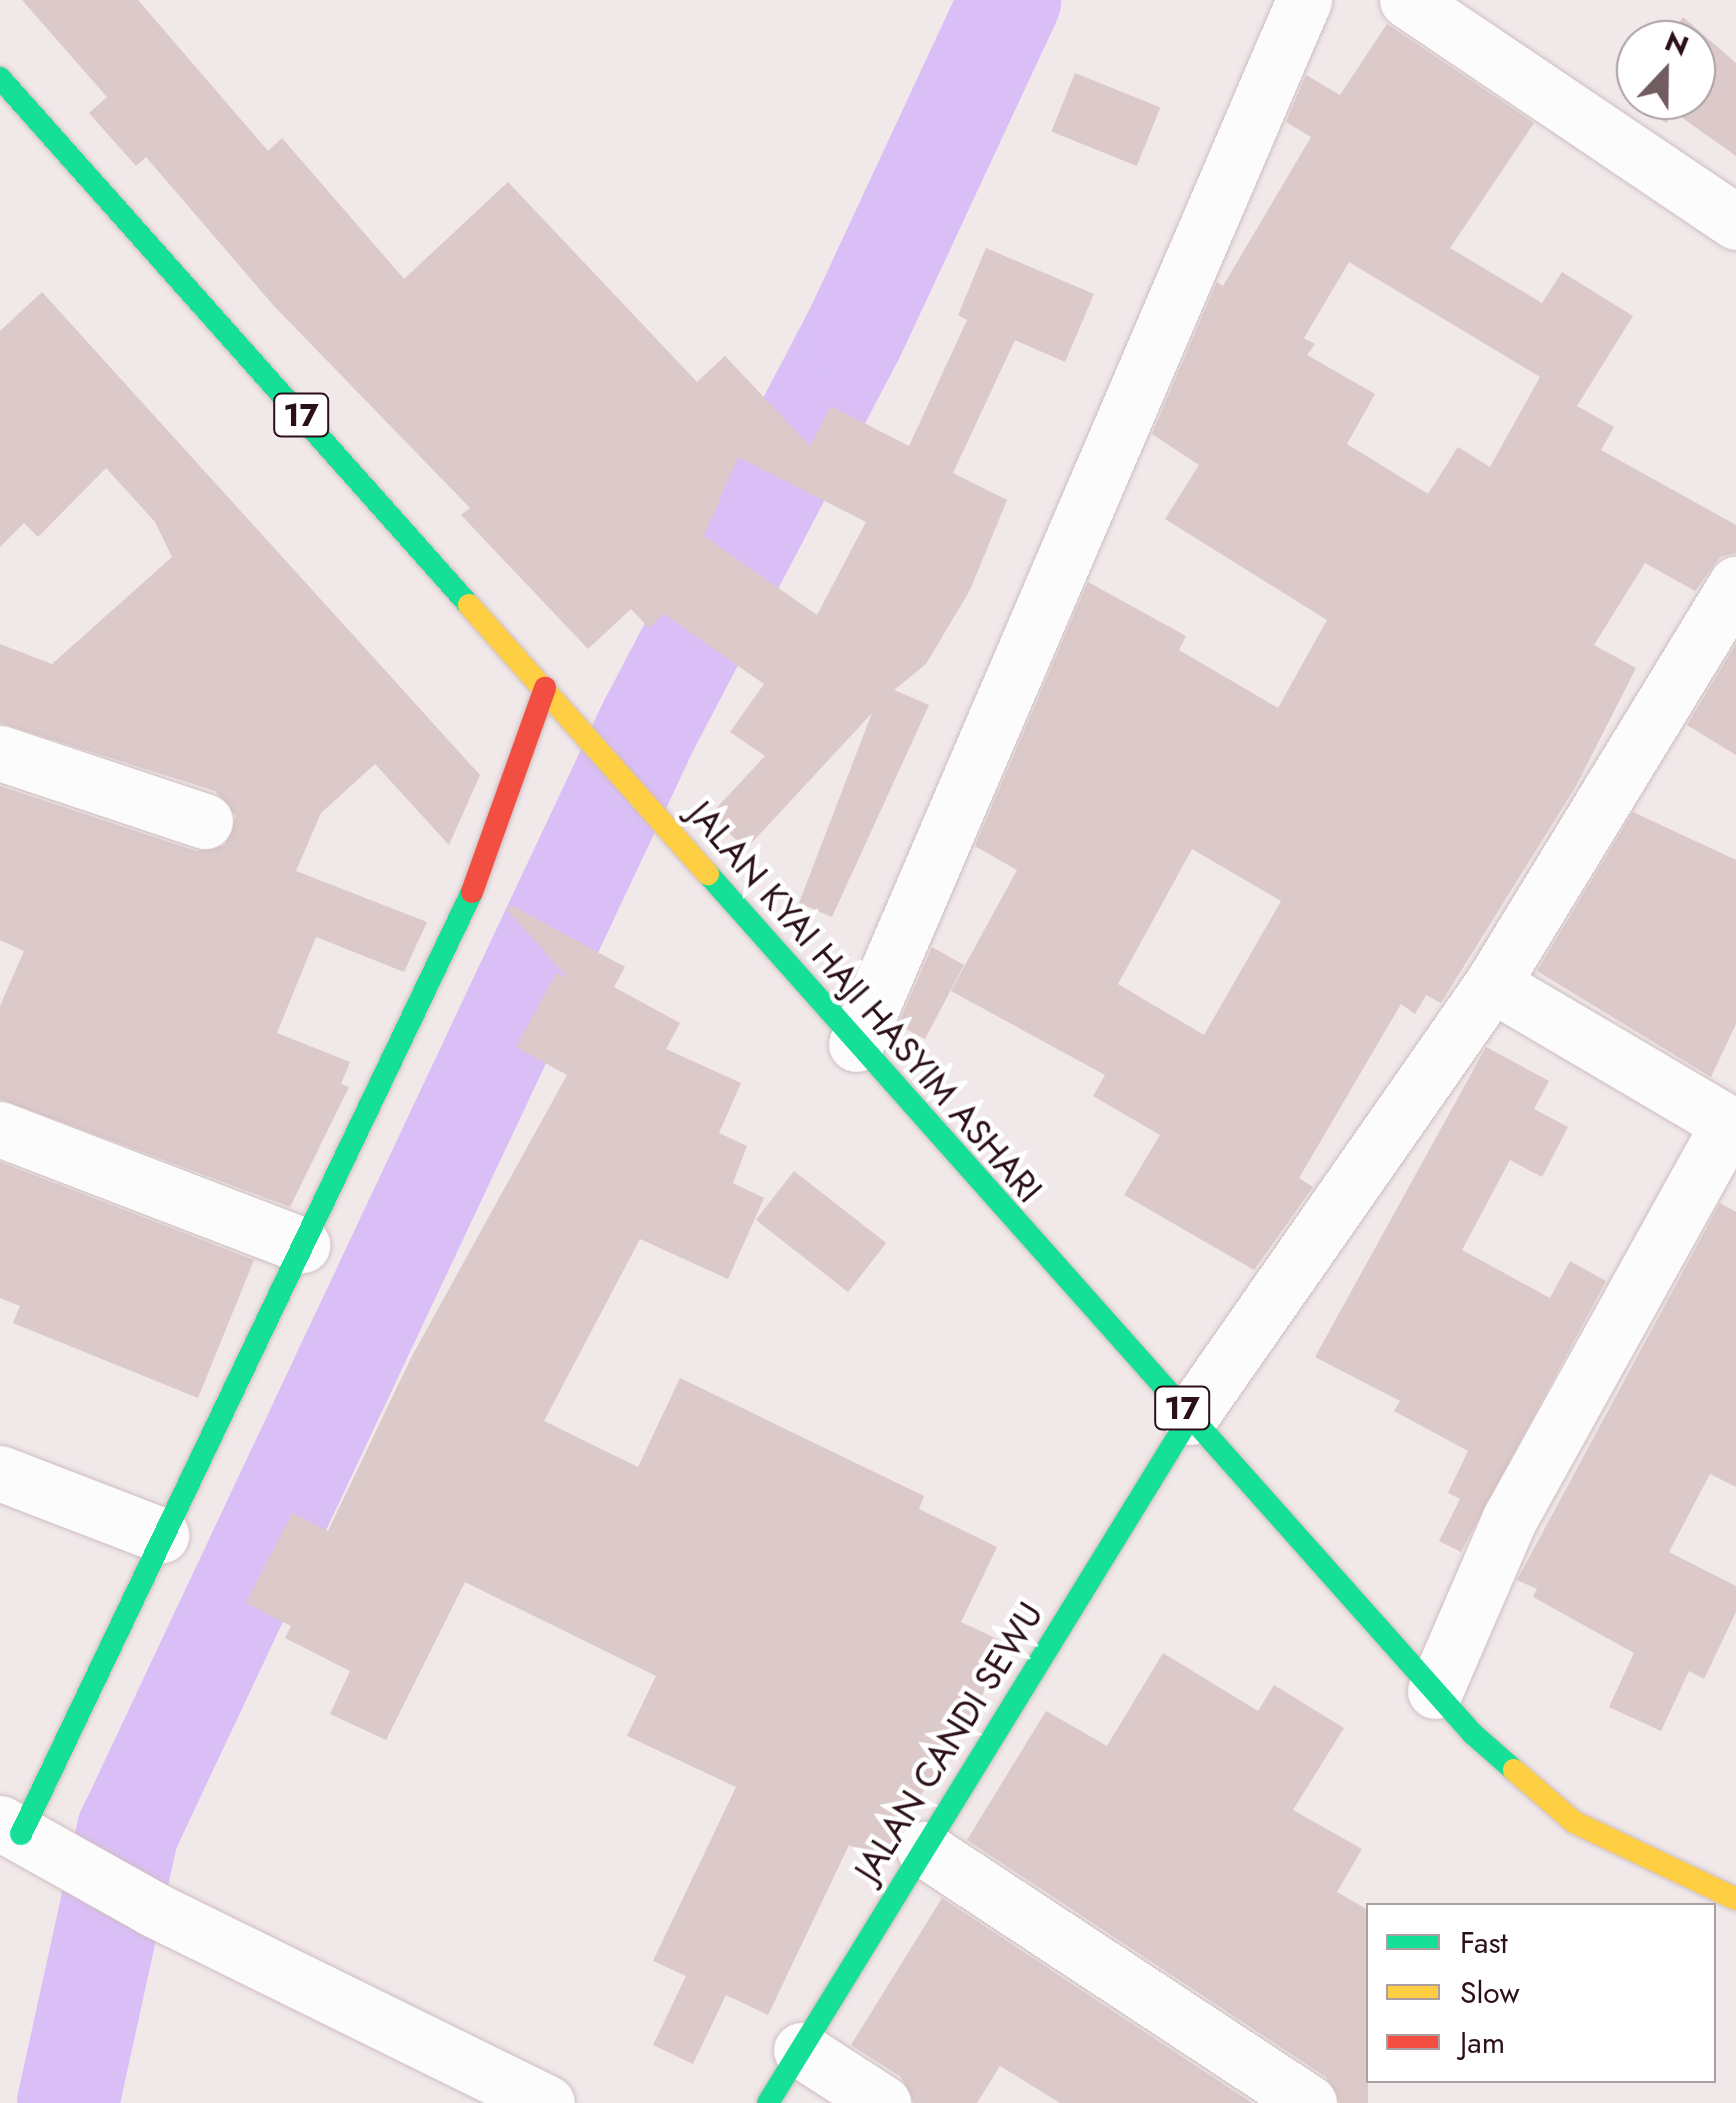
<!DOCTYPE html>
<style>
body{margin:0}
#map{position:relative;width:1736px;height:2103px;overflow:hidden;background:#f0e8e9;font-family:Jost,sans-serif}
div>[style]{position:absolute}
.river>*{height:102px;margin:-51px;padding:0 51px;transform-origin:51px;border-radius:51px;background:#dabff7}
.building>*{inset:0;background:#dcc9c9;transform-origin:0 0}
.roads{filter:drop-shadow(0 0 2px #cebdc0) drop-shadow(0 0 2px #cebdc0)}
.street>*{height:55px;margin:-27.5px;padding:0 27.5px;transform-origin:27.5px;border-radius:27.5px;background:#fdfcfc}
.fast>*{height:22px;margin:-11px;padding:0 11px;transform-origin:11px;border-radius:11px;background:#16e098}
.slow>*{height:22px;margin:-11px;padding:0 11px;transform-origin:11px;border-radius:11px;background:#ffcf43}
.jam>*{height:22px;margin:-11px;padding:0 11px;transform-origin:11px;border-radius:11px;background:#f24e42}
span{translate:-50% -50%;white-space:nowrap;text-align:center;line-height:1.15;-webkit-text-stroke:9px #fff;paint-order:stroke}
.shield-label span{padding:2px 8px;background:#fff;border:2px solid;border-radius:8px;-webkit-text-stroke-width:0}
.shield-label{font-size:32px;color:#2c1017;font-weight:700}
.street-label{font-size:35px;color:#2c1017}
.legend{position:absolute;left:1366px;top:1903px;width:350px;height:180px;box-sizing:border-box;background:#fff;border:2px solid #ab9fa2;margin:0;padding:12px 18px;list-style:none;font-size:30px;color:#2c1017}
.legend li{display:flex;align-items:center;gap:20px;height:50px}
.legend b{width:50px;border:2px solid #ab9fa2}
.north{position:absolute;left:1616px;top:20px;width:100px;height:100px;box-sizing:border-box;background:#fff;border:2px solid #ab9fa2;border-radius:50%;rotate:22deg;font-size:28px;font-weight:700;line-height:40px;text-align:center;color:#2c1017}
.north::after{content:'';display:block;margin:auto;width:35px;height:45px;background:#715c60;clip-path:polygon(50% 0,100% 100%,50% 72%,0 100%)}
</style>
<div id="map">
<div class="river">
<i style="left:68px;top:2103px;width:279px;rotate:-77.6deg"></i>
<i style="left:128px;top:1831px;width:1223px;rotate:-64.78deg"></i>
<i style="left:649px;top:725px;width:438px;rotate:-62.3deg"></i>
<i style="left:853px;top:337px;width:372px;rotate:-65deg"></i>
</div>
<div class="building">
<i style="clip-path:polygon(evenodd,22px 0,138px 0,268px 151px,282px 138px,404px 279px,508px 182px,697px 382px,725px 356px,810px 446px,831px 406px,909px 446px,967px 320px,958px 315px,986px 248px,1094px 294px,1065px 362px,1015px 340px,953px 473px,1007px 500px,970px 590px,926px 664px,894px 690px,929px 705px,832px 917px,799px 903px,872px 713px,746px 849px,710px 815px,765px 756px,730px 732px,764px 684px,664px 614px,649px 628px,631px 609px,588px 649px,461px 515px,470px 508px,274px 306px,146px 157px,136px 166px,89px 113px,107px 97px,22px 0,738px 457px,866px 522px,817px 615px,704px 536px,738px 457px)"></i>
<i style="clip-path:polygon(1683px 17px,1736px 63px,1736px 156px,1674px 112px,1666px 123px,1628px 96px,1636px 84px,1636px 100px,1696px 100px,1696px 40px,1667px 40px)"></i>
<i style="clip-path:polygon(evenodd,1387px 24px,1534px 123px,1450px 248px,1542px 303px,1562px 272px,1633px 316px,1577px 406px,1614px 427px,1601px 450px,1736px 525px,1736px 553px,1720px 557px,1695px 591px,1645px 563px,1594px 645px,1636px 668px,1576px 786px,1441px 1003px,1426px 995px,1415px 1014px,1401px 1004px,1299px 1178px,1313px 1187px,1254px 1270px,1124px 1195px,1160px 1135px,1093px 1096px,1105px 1075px,951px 991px,1017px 870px,975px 846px,1088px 582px,1186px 636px,1179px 650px,1278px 708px,1327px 620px,1165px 519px,1199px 465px,1152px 434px,1217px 282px,1223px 286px,1311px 137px,1286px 122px,1306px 75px,1340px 95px,1387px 24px,1349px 262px,1540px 377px,1490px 467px,1458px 447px,1428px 494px,1347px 444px,1375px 394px,1307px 355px,1315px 344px,1304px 338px,1349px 262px,1387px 24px,1192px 849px,1281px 901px,1204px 1035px,1118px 984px,1192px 849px)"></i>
<i style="left:1075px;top:73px;width:92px;height:63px;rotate:22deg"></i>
<i style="clip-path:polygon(42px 292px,480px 775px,449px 845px,375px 764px,321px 813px,296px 871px,427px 922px,404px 972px,316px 937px,277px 1033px,350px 1062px,341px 1084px,349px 1087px,290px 1207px,0 1099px,0 1006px,24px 951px,0 940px,0 786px,196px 851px,225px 845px,236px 816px,215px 791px,0 723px,0 644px,52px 664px,172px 557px,155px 522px,106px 468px,38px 537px,24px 523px,0 547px,0 331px)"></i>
<i style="clip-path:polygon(1736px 644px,1736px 755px,1687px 725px)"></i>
<i style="clip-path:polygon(1633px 812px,1736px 860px,1736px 1024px,1711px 1077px,1537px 971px)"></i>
<i style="clip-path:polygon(511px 905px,625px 967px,614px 987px,680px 1023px,666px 1049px,741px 1083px,719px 1133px,747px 1146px,733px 1183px,764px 1198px,728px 1279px,640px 1239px,544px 1421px,638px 1467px,680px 1378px,924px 1496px,919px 1509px,997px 1547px,961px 1622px,1006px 1643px,992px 1679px,881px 1860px,849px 1845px,768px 2015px,726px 1995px,693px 2064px,653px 2045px,686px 1976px,653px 1961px,736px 1787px,627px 1736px,656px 1676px,465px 1582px,386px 1740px,330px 1714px,350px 1671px,285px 1638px,291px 1626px,246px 1603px,292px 1513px,328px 1531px,412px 1356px,567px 1075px,516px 1047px,556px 973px,568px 978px,507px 910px)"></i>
<i style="clip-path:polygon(932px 947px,964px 965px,925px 1039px,898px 1025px)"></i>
<i style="clip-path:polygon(1486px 1047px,1549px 1081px,1534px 1109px,1568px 1127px,1542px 1177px,1510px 1160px,1462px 1250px,1550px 1298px,1570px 1261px,1606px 1281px,1461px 1552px,1439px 1541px,1460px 1499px,1448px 1493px,1468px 1451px,1394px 1411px,1400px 1401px,1315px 1357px)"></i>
<i style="clip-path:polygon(0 1162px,254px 1260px,198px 1398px,13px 1323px,20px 1306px,0 1298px)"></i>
<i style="left:794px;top:1171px;width:117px;height:62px;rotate:38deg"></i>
<i style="clip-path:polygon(1720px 1203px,1736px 1212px,1736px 1487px,1710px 1474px,1669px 1552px,1736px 1586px,1736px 1612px,1704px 1679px,1689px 1671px,1661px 1731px,1609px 1707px,1634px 1653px,1533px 1597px,1537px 1589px,1517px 1580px)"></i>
<i style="clip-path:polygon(1163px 1653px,1258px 1711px,1274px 1685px,1344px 1728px,1293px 1810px,1362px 1849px,1337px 1892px,1368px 1910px,1368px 2103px,1340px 2103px,1326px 2077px,967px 1840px,1046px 1711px,1107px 1746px)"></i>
<i style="clip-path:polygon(942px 1898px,1252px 2103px,1060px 2103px,1000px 2066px,977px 2103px,914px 2103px,901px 2077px,851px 2045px)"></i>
</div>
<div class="roads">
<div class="street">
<i style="left:1407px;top:0;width:397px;rotate:34deg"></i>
<i style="left:0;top:753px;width:216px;rotate:18.4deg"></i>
<i style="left:1492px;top:984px;width:469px;rotate:-58.6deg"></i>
<i style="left:856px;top:1044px;width:1136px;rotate:-66.77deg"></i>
<i style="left:0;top:1129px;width:324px;rotate:21deg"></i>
<i style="left:1190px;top:1417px;width:528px;rotate:-55.11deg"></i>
<i style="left:1492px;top:984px;width:283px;rotate:30.5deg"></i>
<i style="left:0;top:1473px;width:173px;rotate:21.1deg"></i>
<i style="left:1435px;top:1691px;width:189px;rotate:-66.6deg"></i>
<i style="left:1510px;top:1518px;width:450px;rotate:-61deg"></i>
<i style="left:0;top:1823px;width:176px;rotate:29.3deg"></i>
<i style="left:153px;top:1909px;width:439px;rotate:26.2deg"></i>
<i style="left:924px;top:1849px;width:461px;rotate:33.4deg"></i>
<i style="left:801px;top:2050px;width:98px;rotate:32.9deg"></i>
</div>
<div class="fast">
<i style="left:0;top:78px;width:705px;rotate:48.33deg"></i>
<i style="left:708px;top:874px;width:1151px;rotate:48.35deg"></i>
<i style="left:1473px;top:1734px;width:55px;rotate:41.3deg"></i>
<i style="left:21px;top:1834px;width:1044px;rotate:-64.42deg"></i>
<i style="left:768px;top:2103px;width:805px;rotate:-58.4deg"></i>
</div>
<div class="slow">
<i style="left:469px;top:605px;width:360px;rotate:48.4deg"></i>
<i style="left:1514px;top:1770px;width:79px;rotate:40.9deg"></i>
<i style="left:1574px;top:1822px;width:179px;rotate:25.4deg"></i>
</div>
<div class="jam">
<i style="left:472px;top:892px;width:217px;rotate:-70.3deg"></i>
</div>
</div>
<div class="shield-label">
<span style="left:301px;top:415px">17</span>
<span style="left:1182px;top:1408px">17</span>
</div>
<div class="street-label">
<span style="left:865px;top:1002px;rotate:49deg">JALAN KYAI HAJI HASYIM ASHARI</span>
<span style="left:949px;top:1742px;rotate:-58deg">JALAN CANDI SEWU</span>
</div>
<ul class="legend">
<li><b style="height:12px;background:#16e098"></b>Fast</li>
<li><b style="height:12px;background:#ffcf43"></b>Slow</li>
<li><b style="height:12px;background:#f24e42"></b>Jam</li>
</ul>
<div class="north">N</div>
</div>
